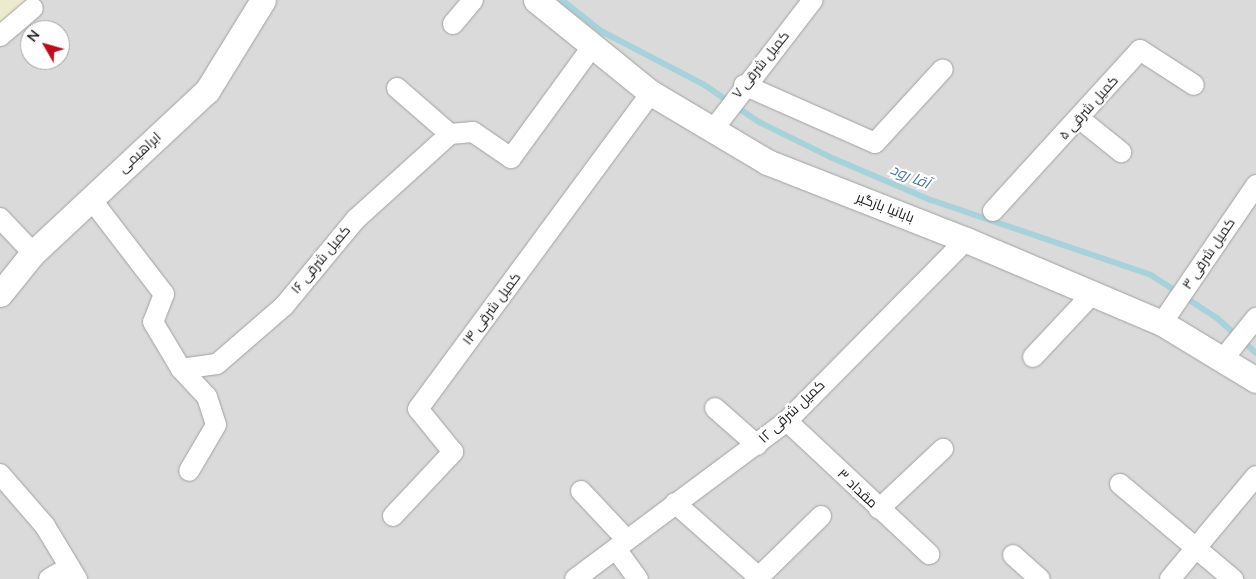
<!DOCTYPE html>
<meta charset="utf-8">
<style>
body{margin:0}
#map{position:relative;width:1256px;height:579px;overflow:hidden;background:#eee9e3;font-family:"Nunito Sans",Cairo,sans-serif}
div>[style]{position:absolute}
.residential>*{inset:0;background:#dbdada}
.farmland>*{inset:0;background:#ecebcf}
.stream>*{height:6px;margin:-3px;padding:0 3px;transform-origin:3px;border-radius:3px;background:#a5d3d9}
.roads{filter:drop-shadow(0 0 1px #a1a1a1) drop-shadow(0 0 1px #a1a1a1)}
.minor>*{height:20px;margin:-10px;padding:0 10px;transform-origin:10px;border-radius:10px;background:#fff}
.tertiary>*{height:25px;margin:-12.5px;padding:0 12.5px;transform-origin:12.5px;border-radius:12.5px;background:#fff}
span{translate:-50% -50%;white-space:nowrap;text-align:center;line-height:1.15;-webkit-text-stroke:4.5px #fff;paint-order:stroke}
.street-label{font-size:14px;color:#1d1d1d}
.water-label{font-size:15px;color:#487999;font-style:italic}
.north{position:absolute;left:20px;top:20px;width:50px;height:50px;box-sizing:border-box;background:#fff;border:1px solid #a5a5a5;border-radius:50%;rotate:308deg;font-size:14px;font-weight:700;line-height:20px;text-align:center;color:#1d1d1d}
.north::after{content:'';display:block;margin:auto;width:18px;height:22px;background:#c00a1e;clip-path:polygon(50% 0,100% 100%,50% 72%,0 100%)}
</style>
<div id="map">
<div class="residential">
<i style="clip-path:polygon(evenodd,0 0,1256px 0,1256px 579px,0 579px,0 0,30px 30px,60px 30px,60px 60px,30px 60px,30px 30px)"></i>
</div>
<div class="farmland">
<i style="clip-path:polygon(0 0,31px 0,0 28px)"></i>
</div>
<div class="stream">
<i style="left:562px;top:0;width:50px;rotate:38.5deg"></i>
<i style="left:601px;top:31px;width:115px;rotate:27.5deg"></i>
<i style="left:703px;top:84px;width:68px;rotate:34.2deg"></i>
<i style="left:759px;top:122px;width:79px;rotate:26.2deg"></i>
<i style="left:830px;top:157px;width:110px;rotate:23.1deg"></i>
<i style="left:931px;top:200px;width:232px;rotate:18.8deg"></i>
<i style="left:1151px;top:275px;width:79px;rotate:33.1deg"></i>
<i style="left:1217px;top:318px;width:52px;rotate:41.9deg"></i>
</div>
<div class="roads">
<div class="minor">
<i style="left:453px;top:24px;width:31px;rotate:-50deg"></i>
<i style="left:0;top:36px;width:43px;rotate:-40.3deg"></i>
<i style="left:744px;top:85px;width:143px;rotate:23.9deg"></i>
<i style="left:875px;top:143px;width:100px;rotate:-47.4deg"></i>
<i style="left:397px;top:88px;width:70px;rotate:41deg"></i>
<i style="left:1080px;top:119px;width:53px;rotate:38.8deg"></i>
<i style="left:712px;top:131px;width:165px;rotate:-52.4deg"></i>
<i style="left:91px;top:199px;width:120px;rotate:52.5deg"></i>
<i style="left:164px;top:294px;width:30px;rotate:111deg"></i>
<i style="left:153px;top:322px;width:55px;rotate:59.2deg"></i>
<i style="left:181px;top:369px;width:36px;rotate:-8deg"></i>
<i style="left:217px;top:364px;width:89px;rotate:-40.9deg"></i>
<i style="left:284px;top:306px;width:113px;rotate:-50.4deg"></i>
<i style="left:356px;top:219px;width:127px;rotate:-42.1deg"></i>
<i style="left:450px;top:134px;width:23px;rotate:-5deg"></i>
<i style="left:473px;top:132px;width:46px;rotate:34.4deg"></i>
<i style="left:511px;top:158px;width:137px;rotate:-53.9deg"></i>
<i style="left:993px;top:211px;width:218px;rotate:-47.6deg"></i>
<i style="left:1140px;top:50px;width:64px;rotate:32.9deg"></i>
<i style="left:0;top:218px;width:48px;rotate:46.7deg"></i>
<i style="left:1162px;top:323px;width:167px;rotate:-55.7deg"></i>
<i style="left:1033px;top:357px;width:88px;rotate:-46.8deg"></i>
<i style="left:1223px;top:359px;width:53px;rotate:-51.2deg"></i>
<i style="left:181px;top:369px;width:38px;rotate:47deg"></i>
<i style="left:207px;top:397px;width:29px;rotate:72deg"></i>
<i style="left:216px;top:425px;width:53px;rotate:120.4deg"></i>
<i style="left:715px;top:408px;width:56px;rotate:41.4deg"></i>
<i style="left:787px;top:421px;width:195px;rotate:43.1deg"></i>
<i style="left:0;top:474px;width:69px;rotate:49.1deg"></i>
<i style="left:45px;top:526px;width:62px;rotate:58.9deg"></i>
<i style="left:1120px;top:484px;width:148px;rotate:40.1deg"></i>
<i style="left:581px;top:491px;width:67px;rotate:46.8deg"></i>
<i style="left:675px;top:503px;width:115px;rotate:41.5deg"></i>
<i style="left:879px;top:509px;width:88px;rotate:-43.2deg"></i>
<i style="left:393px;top:516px;width:88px;rotate:-46.8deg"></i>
<i style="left:453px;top:452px;width:55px;rotate:-129.1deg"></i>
<i style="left:418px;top:409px;width:393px;rotate:-53.6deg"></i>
<i style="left:616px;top:549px;width:37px;rotate:54deg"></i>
<i style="left:1013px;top:555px;width:36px;rotate:42deg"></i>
<i style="left:759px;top:577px;width:87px;rotate:-44.5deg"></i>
<i style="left:49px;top:579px;width:24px;rotate:-30deg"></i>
<i style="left:575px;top:579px;width:264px;rotate:-36.7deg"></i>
<i style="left:787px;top:421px;width:255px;rotate:-45.3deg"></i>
<i style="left:1170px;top:579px;width:134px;rotate:-50.1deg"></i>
</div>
<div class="tertiary">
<i style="left:536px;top:0;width:148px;rotate:39deg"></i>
<i style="left:651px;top:93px;width:135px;rotate:30.7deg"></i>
<i style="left:767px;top:162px;width:214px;rotate:21.4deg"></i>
<i style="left:966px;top:240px;width:213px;rotate:23deg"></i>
<i style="left:1162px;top:323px;width:110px;rotate:31.2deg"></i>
<i style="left:0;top:294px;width:53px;rotate:-51.2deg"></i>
<i style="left:33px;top:253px;width:238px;rotate:-43deg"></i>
<i style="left:207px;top:91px;width:107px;rotate:-58.4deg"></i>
</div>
</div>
<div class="street-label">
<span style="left:761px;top:65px;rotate:-51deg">کمیل شرقی ۷</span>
<span style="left:1089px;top:108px;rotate:-48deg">کمیل شرقی ۵</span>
<span style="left:140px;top:153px;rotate:-43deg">ابراهیمی</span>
<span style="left:885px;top:208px;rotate:21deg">بابانیا بازگیر</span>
<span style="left:1209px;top:254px;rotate:-56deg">کمیل شرقی ۳</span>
<span style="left:321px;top:260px;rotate:-50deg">کمیل شرقی ۱۶</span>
<span style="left:492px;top:309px;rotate:-53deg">کمیل شرقی ۱۴</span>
<span style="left:792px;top:412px;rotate:-43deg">کمیل شرقی ۱۲</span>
<span style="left:857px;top:489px;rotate:44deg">مقداد ۳</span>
</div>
<div class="water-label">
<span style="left:910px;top:177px;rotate:23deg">آقا رود</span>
</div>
<div class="north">N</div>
</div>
